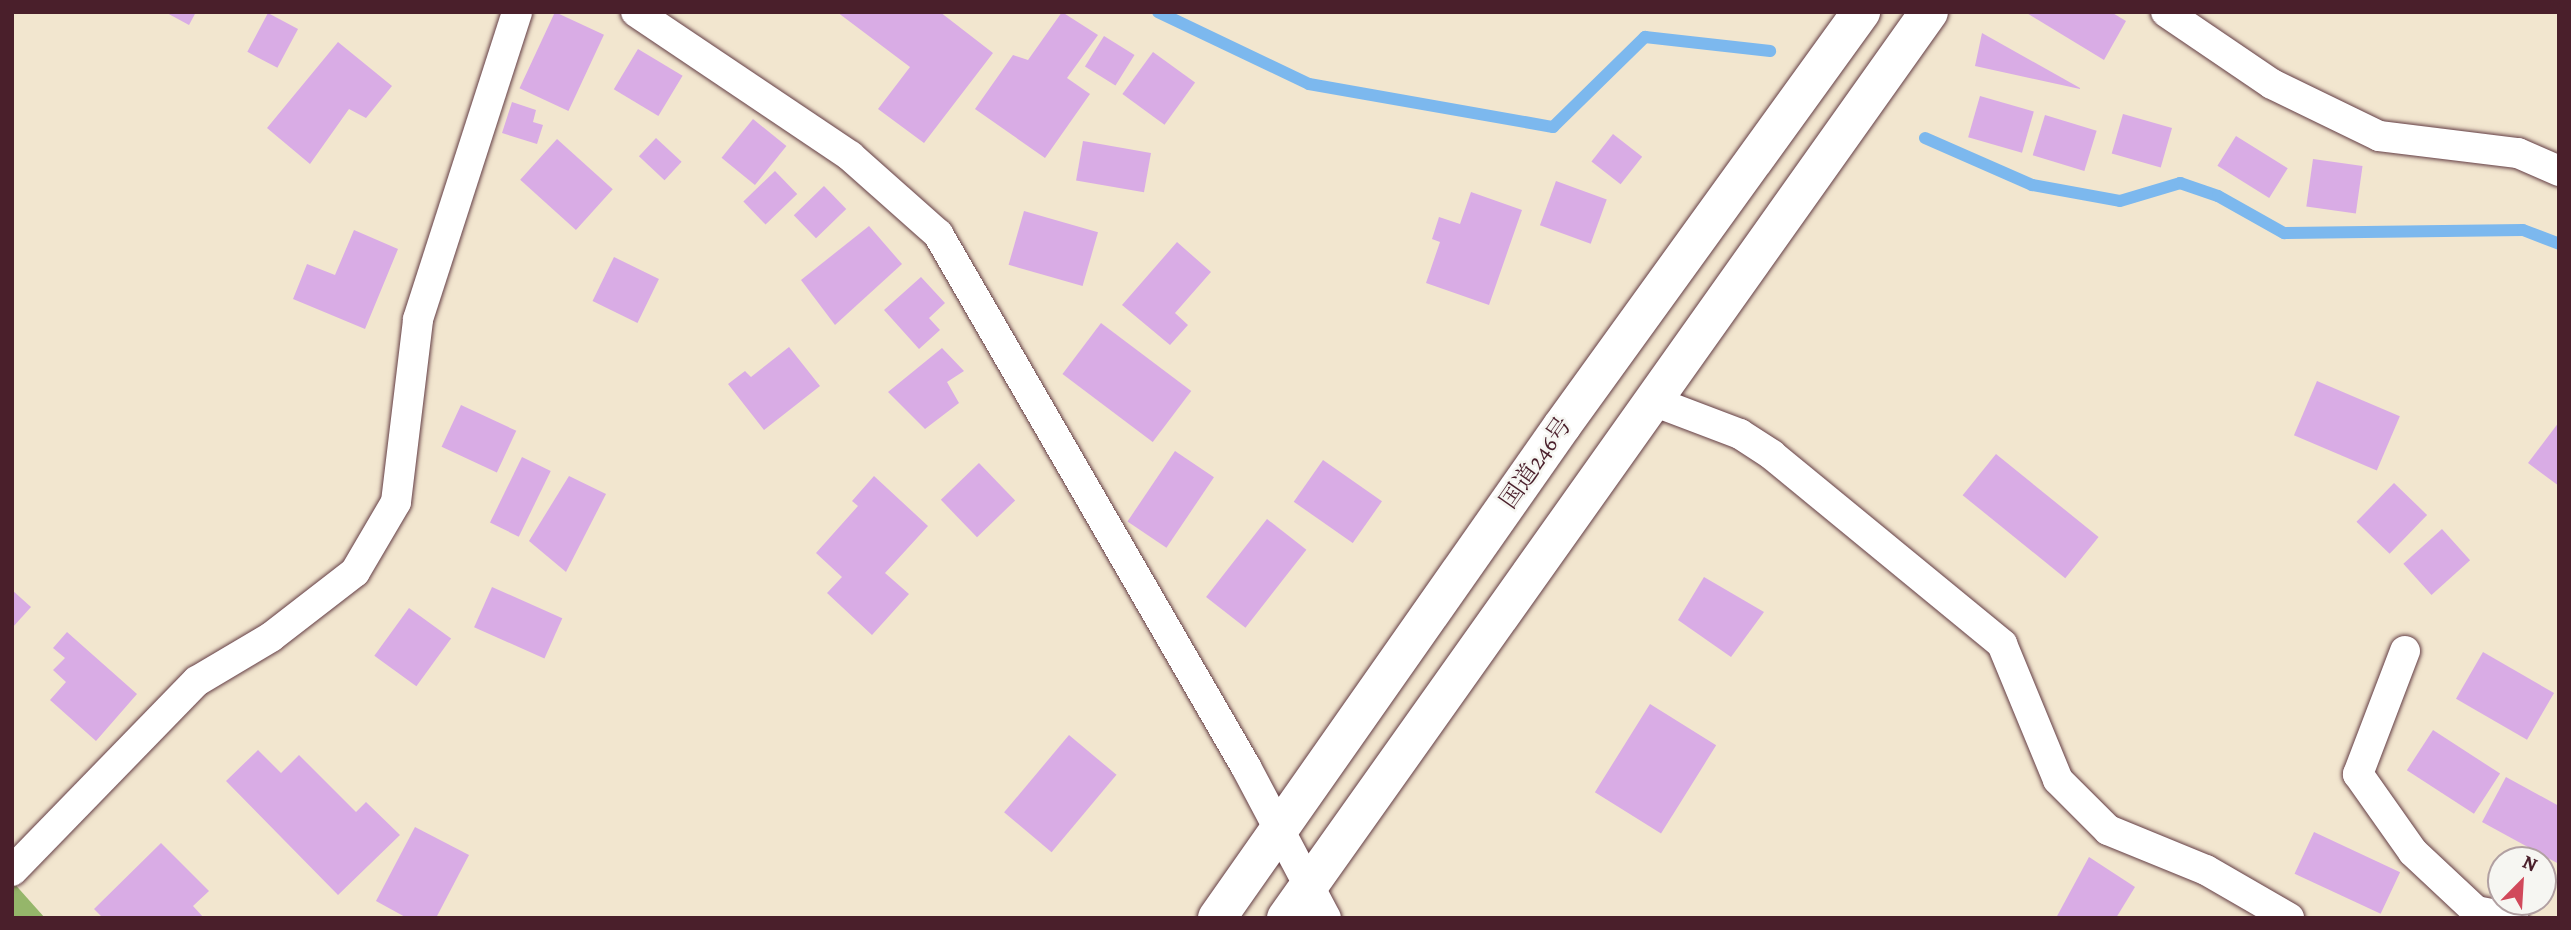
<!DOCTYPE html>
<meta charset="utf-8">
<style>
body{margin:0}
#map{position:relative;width:2571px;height:930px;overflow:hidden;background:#f2e6cf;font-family:Alegreya,"Noto Serif JP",serif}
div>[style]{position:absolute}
.forest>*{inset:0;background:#95b66a}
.stream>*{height:12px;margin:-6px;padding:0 6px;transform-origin:6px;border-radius:6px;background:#7cb8ee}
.building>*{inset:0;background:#d9ace5;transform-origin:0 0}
.roads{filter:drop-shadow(0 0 2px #633d44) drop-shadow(0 0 2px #633d44)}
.street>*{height:30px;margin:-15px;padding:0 15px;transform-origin:15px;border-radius:15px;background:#fff}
.highway>*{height:38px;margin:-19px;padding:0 19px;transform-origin:19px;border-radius:19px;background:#fff}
span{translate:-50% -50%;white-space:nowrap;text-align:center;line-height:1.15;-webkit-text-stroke:5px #f6f6f2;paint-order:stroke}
.street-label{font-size:24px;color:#4a1f2b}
.frame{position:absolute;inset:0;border:14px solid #4a1f2b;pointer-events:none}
.north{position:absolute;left:2487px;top:846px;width:70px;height:70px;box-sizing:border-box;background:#f6f6f2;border:2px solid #b1a0a2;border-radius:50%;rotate:24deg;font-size:19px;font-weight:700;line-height:28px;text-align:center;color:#4a1f2b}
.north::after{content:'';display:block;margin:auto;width:24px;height:32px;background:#d1495b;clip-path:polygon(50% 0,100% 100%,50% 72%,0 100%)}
</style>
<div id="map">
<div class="forest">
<i style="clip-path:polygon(12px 881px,45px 918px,12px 918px)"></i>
</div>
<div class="stream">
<i style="left:1158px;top:12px;width:167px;rotate:25.5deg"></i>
<i style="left:1309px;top:84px;width:248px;rotate:10deg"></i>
<i style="left:1553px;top:127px;width:129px;rotate:-44.4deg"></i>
<i style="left:1645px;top:37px;width:126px;rotate:6.4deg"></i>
<i style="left:1925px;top:138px;width:117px;rotate:23.7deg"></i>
<i style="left:2032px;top:185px;width:89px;rotate:10.3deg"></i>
<i style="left:2120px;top:201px;width:63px;rotate:-16.7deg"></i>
<i style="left:2180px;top:183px;width:40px;rotate:18.9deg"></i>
<i style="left:2218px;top:196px;width:76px;rotate:29.3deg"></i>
<i style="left:2284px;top:233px;width:239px;rotate:-0.7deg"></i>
<i style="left:2523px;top:230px;width:39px;rotate:21deg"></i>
</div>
<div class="building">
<i style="clip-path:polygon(165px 12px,196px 12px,189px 25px)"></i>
<i style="left:555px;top:12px;width:54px;height:84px;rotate:25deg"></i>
<i style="clip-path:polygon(837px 12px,940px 12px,993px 53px,924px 143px,878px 109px,910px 67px)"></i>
<i style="clip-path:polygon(1062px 12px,1098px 35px,1067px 78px,1090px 94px,1045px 158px,975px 109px,1013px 55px,1028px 60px)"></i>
<i style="clip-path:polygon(2025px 12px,2111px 12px,2126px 21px,2104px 60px)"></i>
<i style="left:268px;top:13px;width:34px;height:44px;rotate:28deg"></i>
<i style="clip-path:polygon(1982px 33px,2080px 88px,2080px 89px,1975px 66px)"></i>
<i style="left:1104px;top:36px;width:36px;height:36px;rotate:32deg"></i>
<i style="clip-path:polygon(338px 42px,392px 86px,366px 118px,349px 109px,310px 164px,267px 128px)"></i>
<i style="left:638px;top:49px;width:52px;height:47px;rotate:31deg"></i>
<i style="left:1153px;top:52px;width:52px;height:52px;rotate:36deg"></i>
<i style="left:1980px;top:96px;width:56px;height:43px;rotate:16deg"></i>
<i style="clip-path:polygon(512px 102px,536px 110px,533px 122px,543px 125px,537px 144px,502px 133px)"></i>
<i style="left:2123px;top:114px;width:51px;height:41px;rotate:16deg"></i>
<i style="left:2045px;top:115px;width:54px;height:42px;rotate:17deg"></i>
<i style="left:753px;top:119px;width:43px;height:50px;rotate:39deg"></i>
<i style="left:1613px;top:134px;width:37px;height:35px;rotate:38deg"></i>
<i style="left:2236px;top:136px;width:61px;height:35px;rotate:32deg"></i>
<i style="left:656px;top:138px;width:35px;height:25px;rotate:43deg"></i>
<i style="left:557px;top:139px;width:75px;height:55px;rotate:42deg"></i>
<i style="left:1083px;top:141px;width:69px;height:40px;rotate:10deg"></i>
<i style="left:2313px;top:159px;width:50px;height:48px;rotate:8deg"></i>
<i style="left:775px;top:171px;width:32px;height:44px;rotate:46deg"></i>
<i style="left:1556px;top:181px;width:54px;height:47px;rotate:20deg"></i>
<i style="left:824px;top:186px;width:32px;height:42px;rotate:46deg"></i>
<i style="clip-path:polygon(1471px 192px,1522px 210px,1489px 305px,1426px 283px,1440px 242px,1432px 239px,1439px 217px,1460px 224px)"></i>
<i style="left:1024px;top:211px;width:77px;height:56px;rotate:16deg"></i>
<i style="clip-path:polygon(869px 226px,902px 264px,835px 325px,801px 280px)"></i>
<i style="clip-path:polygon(354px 230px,398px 249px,365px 329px,293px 299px,307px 264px,335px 275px)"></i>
<i style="clip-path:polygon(1177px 242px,1211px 272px,1175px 313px,1188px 325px,1170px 345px,1122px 305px)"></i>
<i style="left:614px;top:257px;width:50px;height:49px;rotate:26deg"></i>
<i style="clip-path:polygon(921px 277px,945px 303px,929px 318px,940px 330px,919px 349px,884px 310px)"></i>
<i style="left:1101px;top:323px;width:113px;height:64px;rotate:37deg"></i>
<i style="clip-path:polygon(789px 347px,820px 386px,764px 430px,728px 384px,745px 371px,751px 377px)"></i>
<i style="clip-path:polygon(942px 348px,964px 371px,947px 382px,959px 403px,925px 429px,888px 392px)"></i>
<i style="left:2317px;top:381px;width:90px;height:59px;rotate:23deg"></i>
<i style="left:461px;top:405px;width:61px;height:46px;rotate:25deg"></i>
<i style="clip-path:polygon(2559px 422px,2559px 486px,2528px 463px)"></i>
<i style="left:1175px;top:451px;width:47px;height:85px;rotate:34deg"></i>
<i style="left:1996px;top:454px;width:132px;height:53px;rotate:39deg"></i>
<i style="left:522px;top:457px;width:32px;height:73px;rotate:26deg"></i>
<i style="left:1323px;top:460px;width:72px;height:51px;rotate:35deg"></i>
<i style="left:979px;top:463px;width:52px;height:53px;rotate:46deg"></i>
<i style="clip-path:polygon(569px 476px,606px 494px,566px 572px,529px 541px)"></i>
<i style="clip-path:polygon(874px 476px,928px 526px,885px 573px,909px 594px,872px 635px,827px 593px,842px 577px,816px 553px,858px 506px,852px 501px)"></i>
<i style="left:2394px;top:483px;width:46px;height:54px;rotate:44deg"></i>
<i style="left:1267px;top:519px;width:50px;height:99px;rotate:38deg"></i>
<i style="left:2442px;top:529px;width:42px;height:52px;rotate:48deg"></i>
<i style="clip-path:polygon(1704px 577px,1764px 612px,1731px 657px,1678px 620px)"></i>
<i style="left:492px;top:587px;width:77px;height:44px;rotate:24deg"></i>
<i style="clip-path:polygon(12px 590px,31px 607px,12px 628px)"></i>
<i style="left:409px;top:608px;width:52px;height:59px;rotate:36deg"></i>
<i style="clip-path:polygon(67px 632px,137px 694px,96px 741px,50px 700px,66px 682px,53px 670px,65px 658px,53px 648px)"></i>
<i style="left:2483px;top:652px;width:82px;height:54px;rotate:30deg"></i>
<i style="left:1650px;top:704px;width:78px;height:104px;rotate:32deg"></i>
<i style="left:2433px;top:730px;width:80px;height:48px;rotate:33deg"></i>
<i style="left:1069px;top:735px;width:62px;height:101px;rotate:40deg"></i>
<i style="clip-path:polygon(258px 750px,281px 773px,299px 755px,356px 812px,366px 802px,400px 835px,338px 895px,226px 781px)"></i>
<i style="clip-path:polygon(2506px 777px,2559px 806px,2559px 864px,2482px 822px)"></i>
<i style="clip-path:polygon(415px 827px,469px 855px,436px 918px,407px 918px,376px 901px)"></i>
<i style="left:2314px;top:832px;width:95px;height:46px;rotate:25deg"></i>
<i style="clip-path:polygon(161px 843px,209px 891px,193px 906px,204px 918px,103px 918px,94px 909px)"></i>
<i style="clip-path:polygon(2089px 857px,2135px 887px,2116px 918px,2056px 918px)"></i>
</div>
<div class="roads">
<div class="street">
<i style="left:636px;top:12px;width:258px;rotate:33.9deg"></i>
<i style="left:850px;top:156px;width:118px;rotate:41.6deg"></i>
<i style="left:938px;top:234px;width:616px;rotate:59.98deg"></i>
<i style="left:1246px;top:767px;width:171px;rotate:62.1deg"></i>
<i style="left:2166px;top:12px;width:128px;rotate:34.2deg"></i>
<i style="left:2272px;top:84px;width:119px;rotate:25.9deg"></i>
<i style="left:2379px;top:136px;width:140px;rotate:7deg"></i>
<i style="left:2518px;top:153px;width:45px;rotate:23.7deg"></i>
<i style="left:1653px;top:401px;width:93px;rotate:20.8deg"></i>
<i style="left:1740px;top:434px;width:38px;rotate:33deg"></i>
<i style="left:1772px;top:455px;width:298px;rotate:39.4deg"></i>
<i style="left:2002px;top:644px;width:147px;rotate:67.6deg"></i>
<i style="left:2058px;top:780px;width:71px;rotate:45deg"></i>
<i style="left:2108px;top:830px;width:106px;rotate:22.2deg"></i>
<i style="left:2206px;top:870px;width:96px;rotate:30deg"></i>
<i style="left:2405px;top:651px;width:132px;rotate:110.9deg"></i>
<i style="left:2358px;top:774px;width:95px;rotate:54.8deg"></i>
<i style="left:2413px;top:852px;width:86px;rotate:43.1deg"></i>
<i style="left:2476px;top:911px;width:38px;rotate:11deg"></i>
<i style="left:12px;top:871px;width:265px;rotate:-45.8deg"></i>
<i style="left:197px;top:681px;width:86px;rotate:-30.7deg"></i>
<i style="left:271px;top:637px;width:106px;rotate:-37.7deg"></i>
<i style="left:355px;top:572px;width:81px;rotate:-59.6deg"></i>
<i style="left:396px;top:502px;width:184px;rotate:-83.1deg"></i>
<i style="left:418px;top:319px;width:323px;rotate:-72.1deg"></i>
</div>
<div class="highway">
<i style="left:1217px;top:918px;width:601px;rotate:-54.96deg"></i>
<i style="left:1562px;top:426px;width:511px;rotate:-54.16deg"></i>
<i style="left:1286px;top:918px;width:1111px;rotate:-54.64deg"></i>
</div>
</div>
<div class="street-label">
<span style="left:1536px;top:463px;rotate:-55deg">国道246号</span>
</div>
<div class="frame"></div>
<div class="north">N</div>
</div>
